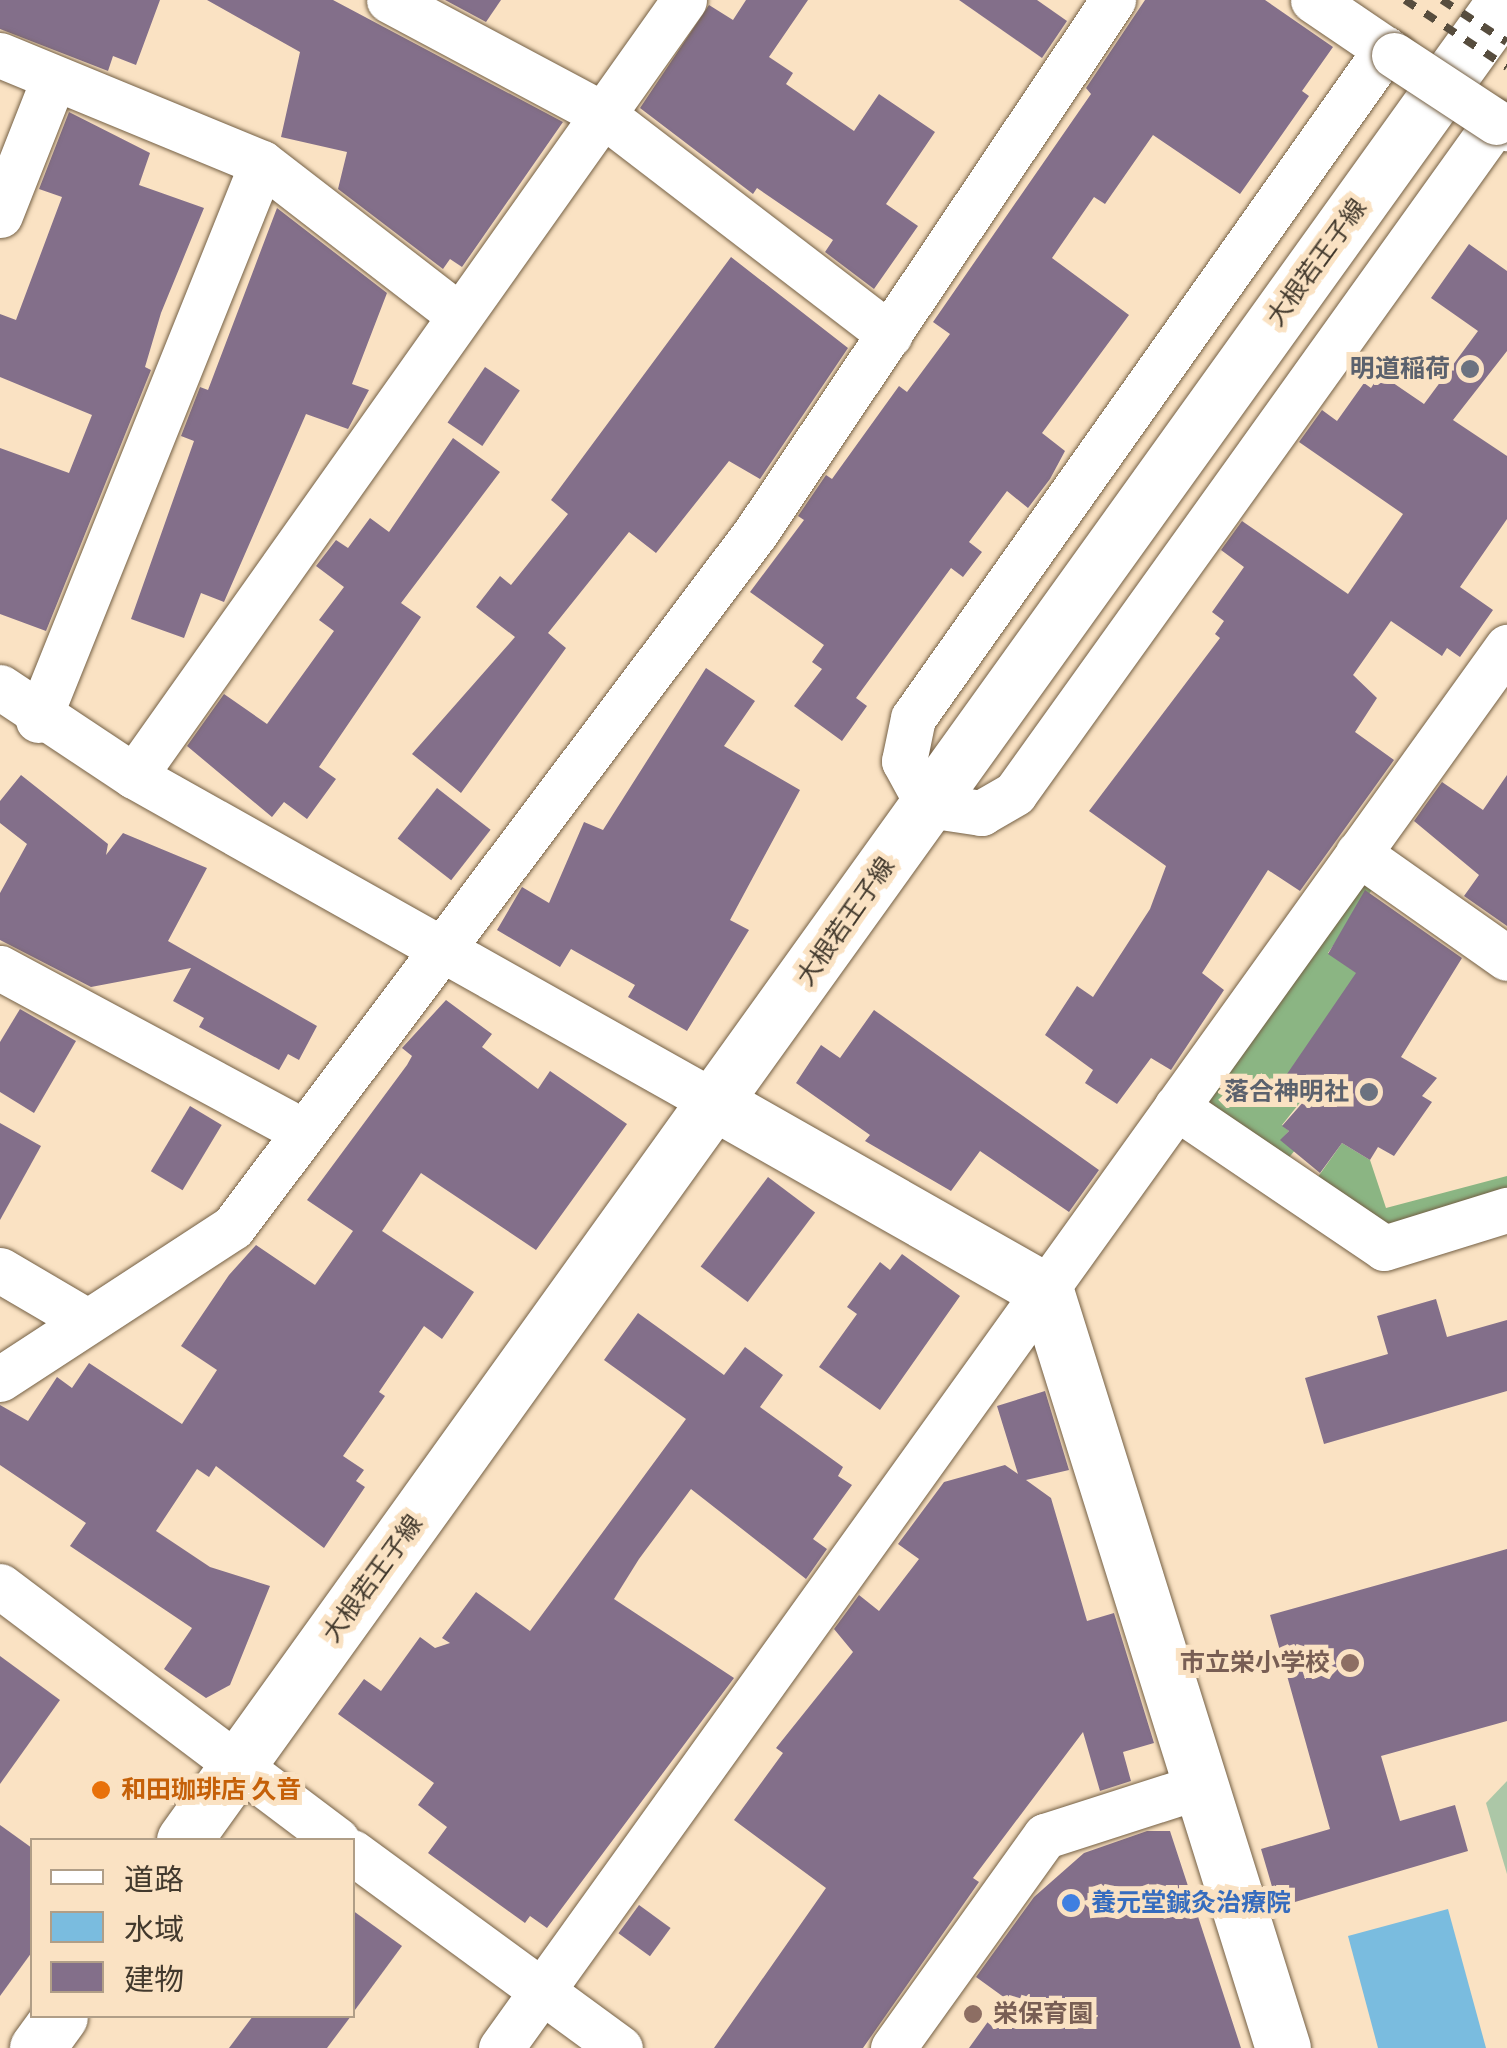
<!DOCTYPE html>
<meta charset="utf-8">
<style>
body{margin:0}
#map{position:relative;width:1507px;height:2048px;overflow:hidden;background:#fae2c3;font-family:Rubik,"Noto Sans JP",sans-serif}
div>[style]{position:absolute}
.green>*{inset:0;background:#acc7a7}
.forest>*{inset:0;background:#8bb583}
.water>*{inset:0;background:#7abcdf}
.building>*{inset:0;background:#836f8a;transform-origin:0 0}
.roads{filter:drop-shadow(0 0 2px #746045) drop-shadow(0 0 2px #746045)}
.minor>*{height:45px;margin:-22.5px;padding:0 22.5px;transform-origin:22.5px;border-radius:22.5px;background:#fff}
.tertiary>*{height:55px;margin:-27.5px;padding:0 27.5px;transform-origin:27.5px;border-radius:27.5px;background:#fff}
.rail>*{height:8px;margin-top:-4px;transform-origin:0;background:repeating-linear-gradient(90deg,#574d3e 0 12px,transparent 0 24px)}
.bridges{filter:drop-shadow(0 0 2px #746045) drop-shadow(0 0 2px #746045)}
.minor-bridge>*{height:45px;margin:-22.5px;padding:0 22.5px;transform-origin:22.5px;border-radius:22.5px;background:#fff}
.dots>*{width:28px;height:28px;translate:-50% -50%;box-sizing:border-box;border:5px solid #fae2c3;border-radius:50%}
span{translate:-50% -50%;white-space:nowrap;text-align:center;line-height:1.15;-webkit-text-stroke:10px #fae2c3;paint-order:stroke}
.street-label{font-size:25px;color:#42392d}
.worship-label{font-size:25px;color:#5b616d;font-weight:700}
.right{translate:-100% -50%;text-align:right}
.education-label{font-size:25px;color:#785e54;font-weight:700}
.left{translate:0 -50%;text-align:left}
.food-label{font-size:25px;color:#c56008;font-weight:700}
.shop-label{font-size:25px;color:#366cbe;font-weight:700}
.legend{position:absolute;left:30px;top:1838px;width:325px;height:180px;box-sizing:border-box;background:#fae2c3;border:2px solid #b09e87;margin:0;padding:12px 18px;list-style:none;font-size:30px;color:#42392d}
.legend li{display:flex;align-items:center;gap:20px;height:50px}
.legend b{width:50px;border:2px solid #b09e87}
</style>
<div id="map">
<div class="green">
<i style="clip-path:polygon(1507px 1781px,1507px 1874px,1486px 1803px)"></i>
</div>
<div class="forest">
<i style="clip-path:polygon(1376px 884px,1328px 953px,1357px 973px,1310px 1090px,1282px 1125px,1289px 1131px,1281px 1140px,1296px 1149px,1286px 1161px,1211px 1107px,1208px 1091px,1359px 886px)"></i>
<i style="clip-path:polygon(1342px 1143px,1370px 1160px,1386px 1208px,1507px 1176px,1507px 1194px,1381px 1230px,1315px 1181px)"></i>
</div>
<div class="water">
<i style="clip-path:polygon(1448px 1909px,1486px 2048px,1378px 2048px,1348px 1936px)"></i>
</div>
<div class="building">
<i style="clip-path:polygon(0 0,160px 0,136px 65px,113px 56px,108px 71px,0 29px)"></i>
<i style="clip-path:polygon(207px 0,333px 0,563px 122px,462px 267px,450px 259px,443px 269px,338px 189px,347px 152px,281px 137px,300px 52px)"></i>
<i style="clip-path:polygon(445px 0,501px 0,486px 22px)"></i>
<i style="clip-path:polygon(746px 0,808px 0,769px 57px,793px 73px,786px 84px,854px 131px,879px 94px,935px 132px,886px 204px,918px 226px,874px 289px,825px 252px,833px 240px,757px 188px,753px 194px,640px 108px,709px 5px,733px 20px)"></i>
<i style="clip-path:polygon(959px 0,1037px 0,1067px 21px,1042px 58px)"></i>
<i style="clip-path:polygon(1145px 0,1265px 0,1333px 47px,1302px 91px,1309px 96px,1240px 194px,1153px 135px,1105px 204px,1094px 197px,1052px 258px,1129px 315px,1042px 433px,1065px 451px,1050px 479px,1028px 508px,1007px 491px,969px 542px,982px 552px,963px 577px,951px 568px,856px 698px,867px 706px,842px 741px,794px 706px,822px 669px,812px 662px,824px 645px,750px 592px,804px 520px,798px 516px,826px 475px,832px 479px,899px 386px,907px 392px,950px 334px,933px 322px,1091px 94px,1086px 88px)"></i>
<i style="clip-path:polygon(69px 112px,150px 153px,139px 185px,204px 208px,161px 313px,145px 367px,151px 370px,46px 631px,0 614px,0 448px,69px 473px,92px 415px,0 377px,0 314px,16px 320px,62px 197px,39px 189px)"></i>
<i style="clip-path:polygon(277px 208px,387px 293px,352px 384px,369px 390px,348px 429px,306px 414px,224px 602px,201px 593px,184px 638px,131px 619px,194px 441px,181px 436px,200px 387px,208px 390px)"></i>
<i style="clip-path:polygon(1469px 244px,1507px 271px,1507px 351px,1453px 420px,1507px 456px,1507px 519px,1460px 587px,1493px 610px,1460px 657px,1447px 648px,1442px 656px,1391px 621px,1353px 675px,1377px 698px,1355px 732px,1394px 760px,1300px 891px,1268px 870px,1202px 973px,1224px 990px,1171px 1070px,1151px 1058px,1117px 1104px,1085px 1083px,1093px 1070px,1045px 1035px,1077px 986px,1093px 997px,1150px 909px,1166px 866px,1089px 811px,1220px 638px,1215px 634px,1224px 621px,1212px 612px,1244px 567px,1221px 550px,1242px 521px,1348px 594px,1403px 514px,1299px 442px,1322px 410px,1337px 421px,1364px 383px,1371px 388px,1380px 374px,1424px 404px,1478px 331px,1431px 298px)"></i>
<i style="clip-path:polygon(731px 257px,848px 348px,760px 479px,729px 461px,656px 553px,629px 532px,548px 633px,566px 648px,461px 793px,412px 754px,515px 637px,476px 607px,500px 576px,511px 585px,568px 514px,551px 500px)"></i>
<i style="left:485px;top:367px;width:42px;height:67px;rotate:34deg"></i>
<i style="clip-path:polygon(453px 438px,500px 472px,401px 603px,421px 617px,319px 767px,336px 779px,307px 819px,284px 802px,272px 817px,187px 746px,224px 694px,267px 724px,334px 631px,319px 620px,344px 587px,316px 566px,336px 540px,348px 548px,370px 518px,389px 532px)"></i>
<i style="clip-path:polygon(706px 668px,755px 701px,724px 746px,800px 790px,730px 920px,749px 930px,687px 1031px,628px 997px,635px 985px,571px 949px,560px 967px,497px 930px,522px 887px,549px 903px,584px 822px,603px 830px)"></i>
<i style="clip-path:polygon(21px 775px,108px 844px,106px 855px,123px 833px,207px 868px,168px 941px,317px 1026px,299px 1060px,288px 1054px,279px 1070px,199px 1027px,204px 1018px,173px 1001px,191px 968px,91px 987px,0 940px,0 893px,27px 844px,0 823px,0 801px)"></i>
<i style="clip-path:polygon(1507px 775px,1507px 926px,1464px 896px,1479px 875px,1414px 821px,1442px 782px,1483px 810px)"></i>
<i style="left:437px;top:788px;width:68px;height:64px;rotate:38deg"></i>
<i style="clip-path:polygon(1365px 890px,1462px 958px,1401px 1057px,1437px 1078px,1422px 1096px,1432px 1102px,1394px 1156px,1378px 1147px,1370px 1160px,1342px 1143px,1320px 1173px,1280px 1140px,1289px 1131px,1282px 1126px,1312px 1092px,1287px 1074px,1356px 973px,1328px 954px)"></i>
<i style="clip-path:polygon(446px 1000px,492px 1034px,482px 1047px,538px 1089px,550px 1071px,627px 1124px,536px 1250px,421px 1173px,382px 1231px,474px 1292px,442px 1339px,424px 1326px,379px 1392px,385px 1396px,343px 1456px,364px 1470px,356px 1481px,365px 1487px,324px 1548px,216px 1466px,209px 1477px,197px 1469px,156px 1531px,210px 1567px,270px 1586px,230px 1685px,206px 1698px,164px 1669px,192px 1628px,70px 1546px,86px 1523px,0 1465px,0 1405px,28px 1421px,57px 1377px,72px 1388px,89px 1363px,182px 1424px,217px 1370px,181px 1346px,229px 1275px,256px 1245px,315px 1285px,353px 1231px,307px 1200px,407px 1065px,412px 1056px,402px 1048px)"></i>
<i style="clip-path:polygon(20px 1009px,76px 1041px,34px 1113px,0 1092px,0 1042px)"></i>
<i style="clip-path:polygon(874px 1010px,1099px 1170px,1069px 1212px,980px 1151px,951px 1191px,865px 1141px,870px 1135px,796px 1083px,821px 1045px,840px 1058px)"></i>
<i style="left:190px;top:1106px;width:37px;height:76px;rotate:31deg"></i>
<i style="clip-path:polygon(0 1123px,41px 1146px,0 1220px)"></i>
<i style="left:768px;top:1177px;width:59px;height:112px;rotate:37deg"></i>
<i style="clip-path:polygon(902px 1254px,960px 1296px,880px 1410px,819px 1367px,857px 1314px,847px 1307px,880px 1262px,890px 1270px)"></i>
<i style="clip-path:polygon(1436px 1299px,1447px 1337px,1507px 1320px,1507px 1391px,1324px 1444px,1305px 1378px,1388px 1354px,1377px 1316px)"></i>
<i style="clip-path:polygon(638px 1313px,724px 1375px,745px 1347px,783px 1375px,760px 1407px,843px 1467px,838px 1476px,852px 1485px,813px 1539px,827px 1549px,806px 1579px,691px 1489px,639px 1559px,614px 1599px,734px 1678px,547px 1928px,530px 1916px,525px 1923px,428px 1853px,447px 1827px,418px 1805px,434px 1783px,338px 1714px,364px 1679px,381px 1691px,420px 1637px,435px 1648px,450px 1643px,442px 1638px,476px 1592px,530px 1631px,686px 1419px,604px 1360px)"></i>
<i style="clip-path:polygon(1045px 1391px,1069px 1470px,1026px 1480px,1051px 1498px,1087px 1621px,1114px 1613px,1154px 1743px,1123px 1752px,1131px 1781px,1100px 1791px,1083px 1732px,973px 1878px,979px 1882px,863px 2048px,714px 2048px,826px 1888px,734px 1820px,783px 1753px,776px 1748px,853px 1652px,834px 1629px,859px 1595px,879px 1611px,919px 1559px,898px 1544px,944px 1482px,1005px 1465px,1018px 1474px,997px 1406px)"></i>
<i style="clip-path:polygon(1507px 1549px,1507px 1721px,1381px 1756px,1400px 1821px,1455px 1805px,1468px 1851px,1278px 1907px,1261px 1849px,1330px 1829px,1270px 1615px)"></i>
<i style="clip-path:polygon(0 1656px,60px 1700px,0 1784px)"></i>
<i style="clip-path:polygon(0 1825px,32px 1848px,32px 1952px,0 1996px)"></i>
<i style="clip-path:polygon(1147px 1831px,1170px 1831px,1241px 2048px,969px 2048px,1005px 1998px,976px 1977px,1034px 1897px,1084px 1853px)"></i>
<i style="left:639px;top:1905px;width:39px;height:35px;rotate:36deg"></i>
<i style="clip-path:polygon(352px 1910px,402px 1946px,352px 2014px)"></i>
<i style="clip-path:polygon(253px 2016px,351px 2016px,327px 2048px,229px 2048px)"></i>
</div>
<div class="roads">
<div class="minor">
<i style="left:389px;top:0;width:240px;rotate:28.1deg"></i>
<i style="left:601px;top:113px;width:364px;rotate:37.5deg"></i>
<i style="left:1313px;top:0;width:98px;rotate:34.2deg"></i>
<i style="left:1386px;top:49px;width:819px;rotate:125.26deg"></i>
<i style="left:913px;top:718px;width:44px;rotate:101.8deg"></i>
<i style="left:904px;top:761px;width:50px;rotate:61.4deg"></i>
<i style="left:928px;top:805px;width:54px;rotate:8.6deg"></i>
<i style="left:981px;top:813px;width:39px;rotate:-30deg"></i>
<i style="left:1015px;top:793px;width:826px;rotate:-54.37deg"></i>
<i style="left:1496px;top:122px;width:13px;rotate:29deg"></i>
<i style="left:0;top:55px;width:283px;rotate:22.4deg"></i>
<i style="left:262px;top:163px;width:249px;rotate:37.7deg"></i>
<i style="left:0;top:215px;width:147px;rotate:-68.5deg"></i>
<i style="left:0;top:687px;width:161px;rotate:33.6deg"></i>
<i style="left:134px;top:776px;width:671px;rotate:29.35deg"></i>
<i style="left:38px;top:720px;width:600px;rotate:-68.09deg"></i>
<i style="left:134px;top:776px;width:951px;rotate:-54.67deg"></i>
<i style="left:1358px;top:853px;width:182px;rotate:35.2deg"></i>
<i style="left:0;top:968px;width:342px;rotate:28.3deg"></i>
<i style="left:1176px;top:1107px;width:251px;rotate:34.1deg"></i>
<i style="left:1384px;top:1248px;width:129px;rotate:-17.2deg"></i>
<i style="left:0;top:1270px;width:101px;rotate:30.4deg"></i>
<i style="left:0;top:1379px;width:278px;rotate:-33.1deg"></i>
<i style="left:233px;top:1227px;width:870px;rotate:-53.04deg"></i>
<i style="left:756px;top:532px;width:641px;rotate:-56.14deg"></i>
<i style="left:0;top:1586px;width:422px;rotate:37deg"></i>
<i style="left:352px;top:1852px;width:332px;rotate:36.2deg"></i>
<i style="left:501px;top:2048px;width:1725px;rotate:-54.32deg"></i>
<i style="left:893px;top:2048px;width:261px;rotate:-54.4deg"></i>
<i style="left:1045px;top:1836px;width:167px;rotate:-17.8deg"></i>
</div>
<div class="tertiary">
<i style="left:719px;top:1105px;width:376px;rotate:29.6deg"></i>
<i style="left:1046px;top:1291px;width:793px;rotate:72.62deg"></i>
<i style="left:184px;top:1840px;width:2265px;rotate:-54.32deg"></i>
<i style="left:37px;top:2048px;width:39px;rotate:-54deg"></i>
</div>
</div>
<div class="rail">
<i style="left:1405px;top:0;width:122px;rotate:33.3deg"></i>
<i style="left:1442px;top:0;width:77px;rotate:32.9deg"></i>
</div>
<div class="bridges">
<div class="minor-bridge">
<i style="left:1394px;top:55px;width:122px;rotate:33.3deg"></i>
</div>
</div>
<div class="dots">
<i style="left:1470px;top:369px;background:#6b7280"></i>
<i style="left:1369px;top:1092px;background:#6b7280"></i>
<i style="left:1350px;top:1663px;background:#8d6e63"></i>
<i style="left:101px;top:1790px;background:#e8710a"></i>
<i style="left:1071px;top:1903px;background:#3f7fe0"></i>
<i style="left:973px;top:2014px;background:#8d6e63"></i>
</div>
<div class="street-label">
<span style="left:1317px;top:263px;rotate:-54deg">大根若王子線</span>
<span style="left:846px;top:922px;rotate:-55deg">大根若王子線</span>
<span style="left:373px;top:1579px;rotate:-54deg">大根若王子線</span>
</div>
<div class="worship-label">
<span class="right" style="left:1450px;top:369px">明道稲荷</span>
<span class="right" style="left:1349px;top:1092px">落合神明社</span>
</div>
<div class="education-label">
<span class="right" style="left:1330px;top:1663px">市立栄小学校</span>
<span class="left" style="left:993px;top:2014px">栄保育園</span>
</div>
<div class="food-label">
<span class="left" style="left:121px;top:1790px">和田珈琲店 久音</span>
</div>
<div class="shop-label">
<span class="left" style="left:1091px;top:1903px">養元堂鍼灸治療院</span>
</div>
<ul class="legend">
<li><b style="height:12px;background:#fff"></b>道路</li>
<li><b style="height:28px;background:#7abcdf"></b>水域</li>
<li><b style="height:28px;background:#836f8a"></b>建物</li>
</ul>
</div>
